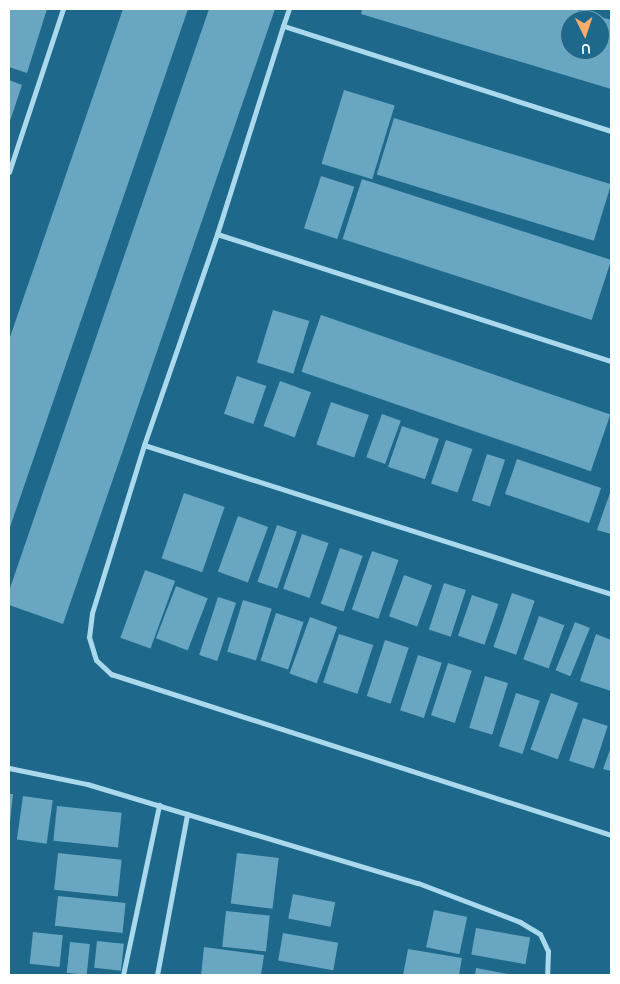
<!DOCTYPE html>
<style>
body{margin:0}
#map{position:relative;width:620px;height:984px;overflow:hidden;background:#1e698b;font-family:Quicksand,sans-serif}
div>[style]{position:absolute}
.building>*{inset:0;background:#68a6c1;transform-origin:0 0}
.minor>*{height:5px;margin:-2.5px;padding:0 2.5px;transform-origin:2.5px;border-radius:2.5px;background:#aad8ec}
span{translate:-50% -50%;white-space:nowrap;text-align:center;line-height:1.15;-webkit-text-stroke:5px #1e698b;paint-order:stroke}
.frame{position:absolute;inset:0;border:10px solid #fff;pointer-events:none}
.north{position:absolute;left:560px;top:10px;width:50px;height:50px;box-sizing:border-box;background:#1e698b;border:1px solid #78a5b9;border-radius:50%;rotate:176deg;font-size:14px;font-weight:700;line-height:20px;text-align:center;color:#fff}
.north::after{content:'';display:block;margin:auto;width:18px;height:22px;background:#fbac69;clip-path:polygon(50% 0,100% 100%,50% 72%,0 100%)}
</style>
<div id="map">
<div class="building">
<i style="clip-path:polygon(9px 9px,47px 9px,27px 73px,9px 67px)"></i>
<i style="clip-path:polygon(123px 9px,188px 9px,9px 530px,9px 340px)"></i>
<i style="clip-path:polygon(209px 9px,275px 9px,63px 624px,9px 605px,9px 591px)"></i>
<i style="clip-path:polygon(evenodd,362px 9px,574px 9px,611px 20px,611px 89px,361px 14px,362px 9px,570px 20px,600px 20px,600px 50px,570px 50px,570px 20px)"></i>
<i style="clip-path:polygon(9px 80px,22px 85px,9px 124px)"></i>
<i style="left:344px;top:90px;width:53px;height:77px;rotate:17deg"></i>
<i style="left:394px;top:118px;width:227px;height:59px;rotate:17deg"></i>
<i style="left:321px;top:176px;width:35px;height:55px;rotate:18deg"></i>
<i style="left:362px;top:179px;width:262px;height:63px;rotate:18deg"></i>
<i style="left:273px;top:310px;width:38px;height:55px;rotate:17deg"></i>
<i style="left:321px;top:315px;width:306px;height:60px;rotate:19deg"></i>
<i style="left:237px;top:376px;width:31px;height:40px;rotate:19deg"></i>
<i style="left:280px;top:381px;width:33px;height:48px;rotate:20deg"></i>
<i style="left:331px;top:402px;width:40px;height:45px;rotate:19deg"></i>
<i style="left:382px;top:414px;width:20px;height:46px;rotate:20deg"></i>
<i style="left:402px;top:426px;width:39px;height:43px;rotate:19deg"></i>
<i style="left:446px;top:440px;width:28px;height:46px;rotate:19deg"></i>
<i style="left:487px;top:454px;width:19px;height:49px;rotate:18deg"></i>
<i style="left:517px;top:459px;width:89px;height:37px;rotate:19deg"></i>
<i style="clip-path:polygon(611px 490px,611px 534px,597px 530px)"></i>
<i style="left:184px;top:493px;width:43px;height:69px;rotate:19deg"></i>
<i style="left:238px;top:516px;width:32px;height:59px;rotate:20deg"></i>
<i style="left:277px;top:525px;width:21px;height:60px;rotate:19deg"></i>
<i style="left:302px;top:534px;width:28px;height:58px;rotate:19deg"></i>
<i style="left:340px;top:548px;width:24px;height:59px;rotate:19deg"></i>
<i style="left:372px;top:551px;width:28px;height:62px;rotate:19deg"></i>
<i style="left:145px;top:570px;width:32px;height:72px;rotate:20deg"></i>
<i style="left:404px;top:575px;width:30px;height:44px;rotate:20deg"></i>
<i style="left:444px;top:583px;width:23px;height:49px;rotate:18deg"></i>
<i style="left:176px;top:586px;width:34px;height:56px;rotate:21deg"></i>
<i style="left:512px;top:593px;width:24px;height:57px;rotate:19deg"></i>
<i style="left:472px;top:595px;width:28px;height:43px;rotate:19deg"></i>
<i style="left:218px;top:597px;width:19px;height:61px;rotate:18deg"></i>
<i style="left:243px;top:600px;width:30px;height:54px;rotate:17deg"></i>
<i style="left:276px;top:613px;width:29px;height:50px;rotate:18deg"></i>
<i style="left:539px;top:616px;width:27px;height:46px;rotate:20deg"></i>
<i style="left:310px;top:617px;width:29px;height:60px;rotate:20deg"></i>
<i style="left:575px;top:622px;width:16px;height:52px;rotate:22deg"></i>
<i style="left:339px;top:634px;width:36px;height:51px;rotate:18deg"></i>
<i style="clip-path:polygon(596px 634px,611px 640px,611px 691px,580px 681px)"></i>
<i style="left:385px;top:640px;width:25px;height:59px;rotate:18deg"></i>
<i style="left:418px;top:655px;width:25px;height:58px;rotate:18deg"></i>
<i style="left:448px;top:663px;width:25px;height:55px;rotate:18deg"></i>
<i style="left:485px;top:676px;width:24px;height:54px;rotate:17deg"></i>
<i style="left:516px;top:693px;width:25px;height:56px;rotate:18deg"></i>
<i style="left:551px;top:693px;width:29px;height:60px;rotate:20deg"></i>
<i style="left:583px;top:718px;width:26px;height:45px;rotate:18deg"></i>
<i style="clip-path:polygon(611px 747px,611px 771px,603px 769px)"></i>
<i style="clip-path:polygon(9px 794px,13px 794px,10px 822px,9px 822px)"></i>
<i style="left:23px;top:796px;width:30px;height:44px;rotate:8deg"></i>
<i style="left:57px;top:806px;width:65px;height:35px;rotate:6deg"></i>
<i style="left:58px;top:853px;width:64px;height:37px;rotate:6deg"></i>
<i style="left:237px;top:853px;width:42px;height:51px;rotate:7deg"></i>
<i style="left:293px;top:894px;width:43px;height:25px;rotate:11deg"></i>
<i style="left:58px;top:896px;width:68px;height:30px;rotate:6deg"></i>
<i style="left:434px;top:910px;width:34px;height:38px;rotate:12deg"></i>
<i style="left:226px;top:911px;width:44px;height:36px;rotate:6deg"></i>
<i style="left:476px;top:928px;width:55px;height:27px;rotate:10deg"></i>
<i style="left:33px;top:932px;width:30px;height:32px;rotate:6deg"></i>
<i style="left:283px;top:933px;width:56px;height:28px;rotate:10deg"></i>
<i style="left:97px;top:941px;width:27px;height:27px;rotate:6deg"></i>
<i style="left:70px;top:942px;width:20px;height:31px;rotate:6deg"></i>
<i style="clip-path:polygon(204px 947px,264px 955px,261px 975px,201px 975px)"></i>
<i style="clip-path:polygon(408px 949px,462px 958px,459px 975px,403px 975px)"></i>
<i style="clip-path:polygon(476px 968px,508px 974px,508px 975px,475px 975px)"></i>
</div>
<div class="minor">
<i style="left:283px;top:26px;width:18px;rotate:-71deg"></i>
<i style="left:611px;top:131px;width:344px;rotate:-162.2deg"></i>
<i style="left:283px;top:26px;width:218px;rotate:107.6deg"></i>
<i style="left:217px;top:234px;width:223px;rotate:109.1deg"></i>
<i style="left:144px;top:445px;width:176px;rotate:107.2deg"></i>
<i style="left:92px;top:613px;width:24px;rotate:97deg"></i>
<i style="left:89px;top:637px;width:24px;rotate:73deg"></i>
<i style="left:96px;top:660px;width:21px;rotate:43deg"></i>
<i style="left:111px;top:674px;width:525px;rotate:17.85deg"></i>
<i style="left:9px;top:172px;width:172px;rotate:-71.7deg"></i>
<i style="left:217px;top:234px;width:414px;rotate:17.9deg"></i>
<i style="left:144px;top:445px;width:490px;rotate:17.7deg"></i>
<i style="left:9px;top:768px;width:80px;rotate:11.6deg"></i>
<i style="left:87px;top:784px;width:345px;rotate:16.7deg"></i>
<i style="left:418px;top:883px;width:109px;rotate:20.9deg"></i>
<i style="left:520px;top:922px;width:23px;rotate:31deg"></i>
<i style="left:540px;top:934px;width:19px;rotate:65deg"></i>
<i style="left:548px;top:951px;width:24px;rotate:92deg"></i>
<i style="left:123px;top:975px;width:174px;rotate:-78deg"></i>
<i style="left:157px;top:975px;width:164px;rotate:-79.4deg"></i>
</div>
<div class="frame"></div>
<div class="north">U</div>
</div>
